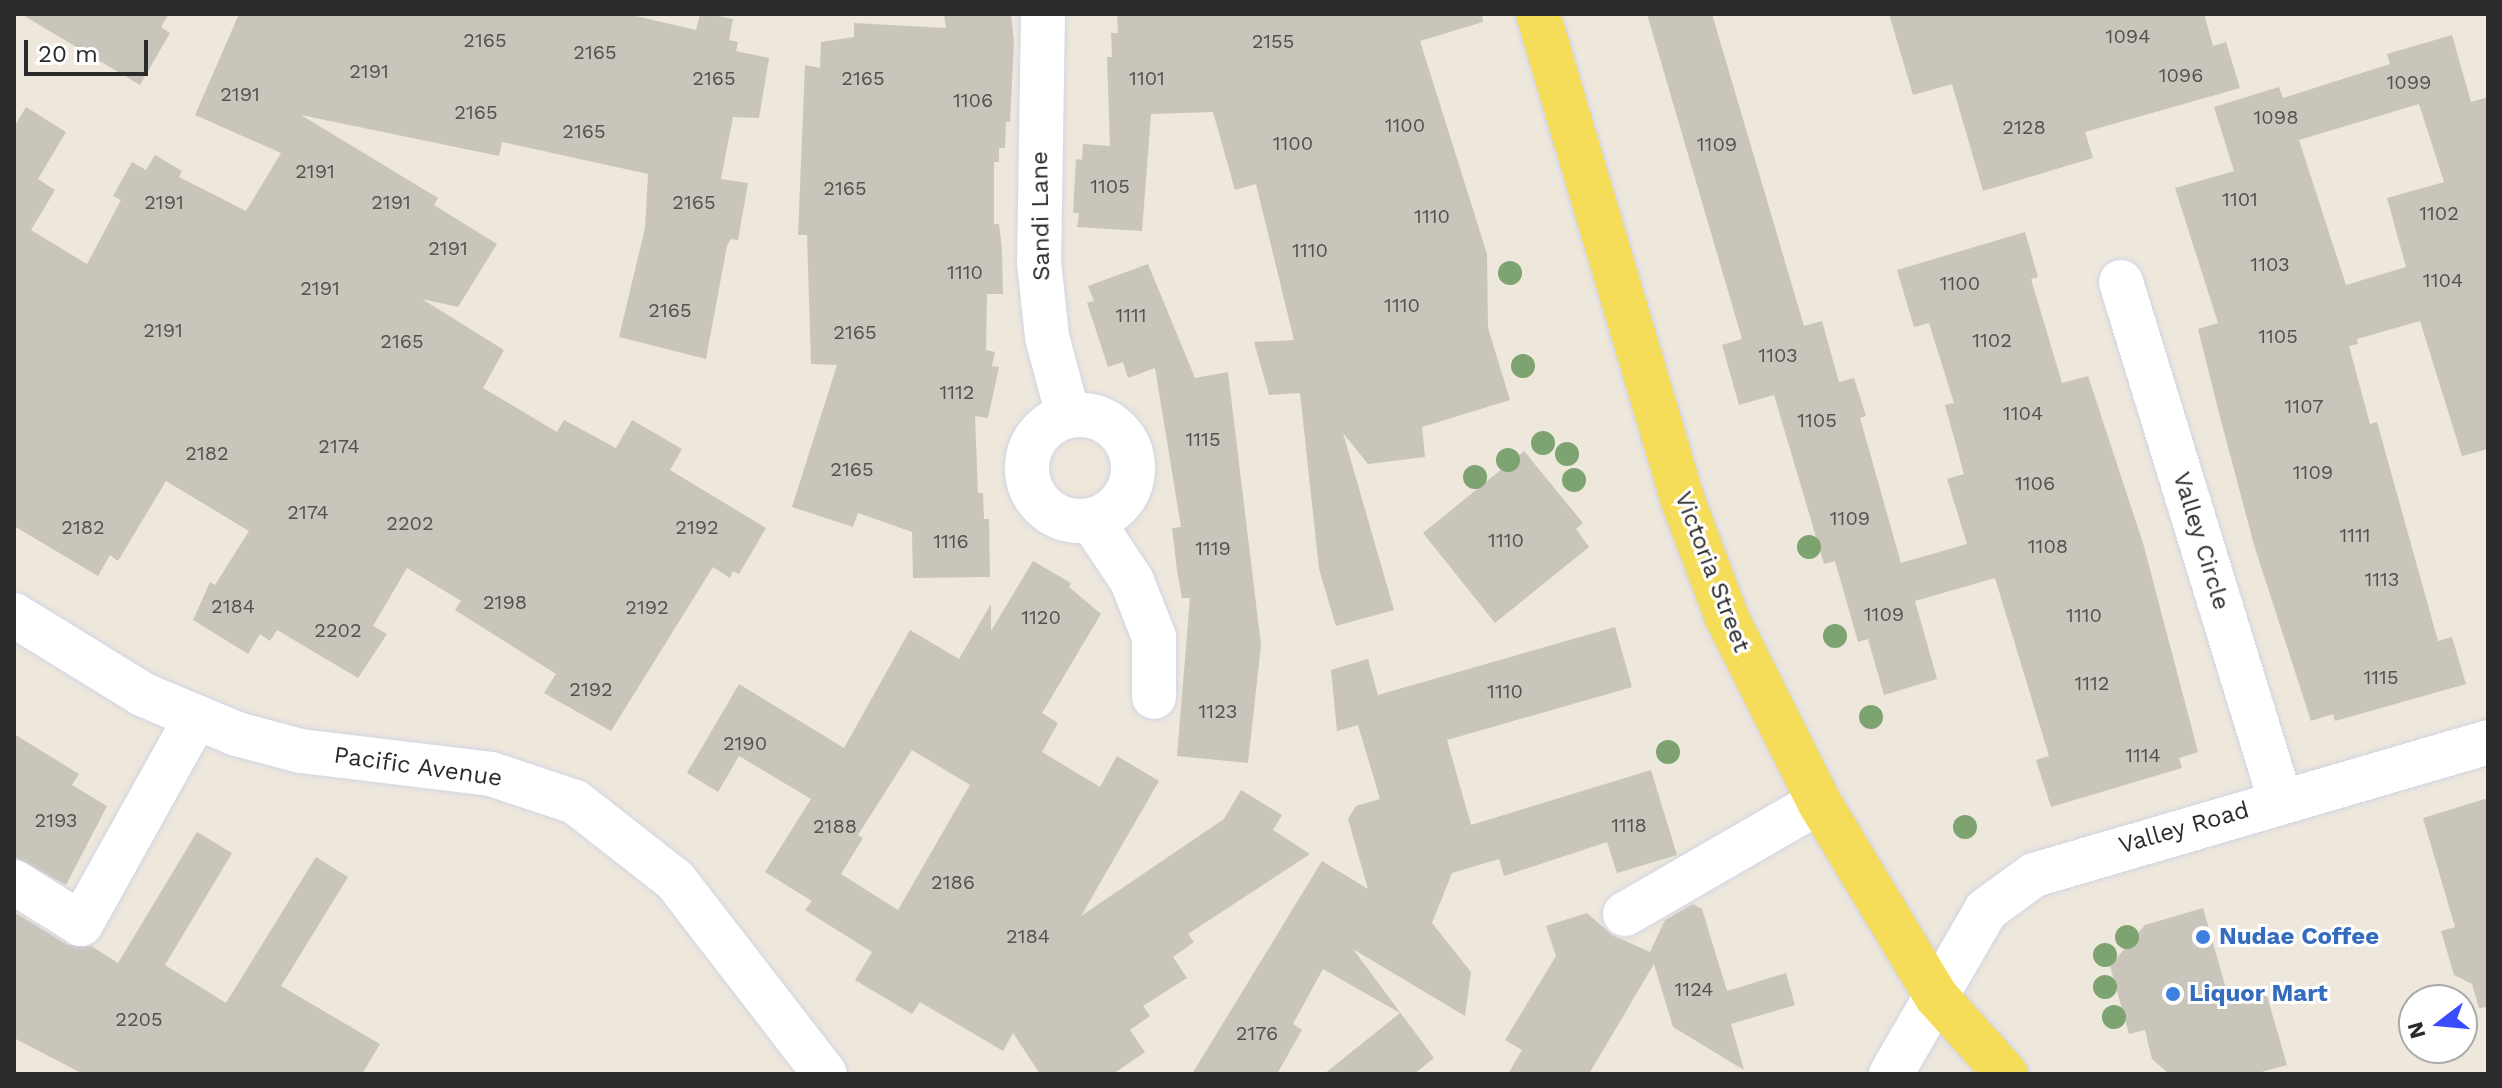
<!DOCTYPE html>
<style>
body{margin:0}
#map{position:relative;width:2502px;height:1088px;overflow:hidden;background:#ede7dc;font-family:"Work Sans",sans-serif}
div>[style]{position:absolute}
.building>*{inset:0;background:#c9c5bb}
.roads{filter:drop-shadow(0 0 2px #d2d4e4) drop-shadow(0 0 2px #d2d4e4)}
.minor>*{height:44px;margin:-22px;padding:0 22px;transform-origin:22px;border-radius:22px;background:#fff}
.minor>.ring{margin:-22px;padding:0;box-sizing:content-box;background:none;border:44px solid #fff;border-radius:50%}
.major>*{height:44px;margin:-22px;padding:0 22px;transform-origin:22px;border-radius:22px;background:#f6dd59}
.trees>*{width:24px;height:24px;margin:-12px;border-radius:50%;background:#7da370}
.dots>*{width:22px;height:22px;translate:-50% -50%;box-sizing:border-box;border:4px solid #fff;border-radius:50%}
span{translate:-50% -50%;white-space:nowrap;text-align:center;line-height:1.15;-webkit-text-stroke:6px #fff;paint-order:stroke}
.number-label{font-size:20px;color:#52524f}
.number-label span{-webkit-text-stroke-width:0}
.street-label{font-size:24px;color:#2b2b2b}
.shop-label{font-size:24px;color:#366cbe;font-weight:700}
.left{translate:0 -50%;text-align:left}
.frame{position:absolute;inset:0;border:16px solid #2b2b2b;pointer-events:none}
.north{position:absolute;left:2398px;top:984px;width:80px;height:80px;box-sizing:border-box;background:#fff;border:2px solid #aaa;border-radius:50%;rotate:254deg;font-size:22px;font-weight:700;line-height:32px;text-align:center;color:#2b2b2b}
.north::after{content:'';display:block;margin:auto;width:28px;height:36px;background:#384dff;clip-path:polygon(50% 0,100% 100%,50% 72%,0 100%)}
.scale{position:absolute;left:24px;top:40px;width:124px;height:36px;box-sizing:border-box;border:4px solid #2b2b2b;border-top:0;padding-left:10px;font-size:24px;line-height:28px;white-space:nowrap;color:#2b2b2b;-webkit-text-stroke:6px #fff;paint-order:stroke}
</style>
<div id="map">
<div class="building">
<i style="clip-path:polygon(21px 14px,169px 14px,161px 27px,170px 33px,140px 85px)"></i>
<i style="clip-path:polygon(239px 14px,627px 14px,696px 30px,700px 14px,708px 14px,733px 19px,729px 40px,738px 42px,736px 51px,769px 58px,759px 118px,733px 117px,721px 179px,748px 183px,738px 240px,731px 239px,727px 246px,706px 359px,619px 337px,645px 228px,648px 174px,502px 142px,499px 156px,301px 115px,438px 198px,434px 205px,497px 244px,458px 307px,422px 299px,504px 350px,483px 388px,557px 432px,564px 420px,616px 448px,632px 420px,682px 449px,670px 470px,766px 528px,739px 574px,733px 571px,730px 578px,713px 567px,611px 731px,544px 693px,556px 674px,455px 610px,461px 601px,407px 568px,373px 626px,387px 634px,358px 678px,277px 630px,270px 641px,260px 634px,248px 654px,193px 620px,210px 582px,215px 585px,249px 531px,166px 481px,118px 561px,110px 555px,98px 576px,14px 526px,14px 127px,26px 107px,66px 132px,38px 179px,55px 190px,31px 230px,87px 264px,121px 200px,113px 196px,132px 162px,146px 170px,155px 155px,182px 171px,179px 177px,246px 211px,281px 153px,195px 115px)"></i>
<i style="clip-path:polygon(944px 14px,1011px 14px,1014px 42px,1010px 122px,1006px 122px,1005px 148px,999px 148px,999px 162px,994px 162px,994px 224px,999px 224px,1002px 250px,1003px 294px,987px 294px,986px 350px,995px 352px,992px 366px,999px 367px,988px 418px,975px 416px,978px 493px,983px 493px,984px 519px,989px 519px,990px 577px,913px 578px,912px 532px,858px 513px,853px 527px,792px 507px,837px 365px,811px 364px,807px 235px,798px 235px,805px 65px,820px 68px,821px 42px,854px 37px,854px 23px,946px 28px)"></i>
<i style="clip-path:polygon(1482px 14px,1483px 22px,1420px 41px,1487px 254px,1488px 328px,1510px 400px,1422px 427px,1425px 457px,1368px 464px,1343px 433px,1394px 610px,1336px 626px,1319px 569px,1300px 393px,1269px 395px,1254px 342px,1294px 340px,1256px 184px,1235px 190px,1213px 112px,1151px 114px,1142px 231px,1077px 227px,1079px 213px,1073px 213px,1076px 159px,1082px 160px,1083px 144px,1110px 146px,1107px 57px,1112px 57px,1111px 33px,1118px 33px,1117px 16px)"></i>
<i style="clip-path:polygon(1647px 14px,1712px 14px,1804px 326px,1822px 321px,1839px 382px,1854px 378px,1866px 416px,1860px 418px,1901px 563px,1967px 544px,1947px 479px,1964px 474px,1945px 405px,1954px 403px,1929px 323px,1914px 327px,1897px 270px,2025px 232px,2038px 277px,2031px 279px,2062px 383px,2088px 376px,2143px 543px,2198px 752px,2179px 758px,2182px 768px,2051px 807px,2036px 760px,2049px 756px,1995px 578px,1915px 601px,1937px 679px,1884px 695px,1868px 639px,1858px 642px,1835px 561px,1824px 564px,1774px 395px,1739px 405px,1722px 345px,1742px 339px)"></i>
<i style="clip-path:polygon(1889px 14px,2204px 14px,2213px 46px,2226px 42px,2240px 88px,2085px 132px,2093px 158px,1983px 191px,1952px 84px,1913px 95px)"></i>
<i style="clip-path:polygon(evenodd,2452px 35px,2471px 102px,2488px 97px,2488px 449px,2462px 456px,2420px 321px,2357px 339px,2358px 344px,2349px 346px,2370px 424px,2377px 422px,2438px 641px,2452px 637px,2466px 684px,2335px 721px,2333px 714px,2311px 721px,2254px 545px,2219px 413px,2198px 329px,2218px 323px,2175px 188px,2234px 171px,2214px 107px,2279px 87px,2283px 98px,2390px 64px,2387px 54px,2452px 35px,2419px 104px,2444px 182px,2387px 198px,2406px 267px,2346px 285px,2299px 140px,2419px 104px)"></i>
<i style="clip-path:polygon(1148px 264px,1195px 378px,1228px 372px,1261px 645px,1248px 763px,1177px 756px,1190px 598px,1182px 598px,1177px 570px,1172px 528px,1181px 527px,1155px 368px,1128px 378px,1123px 362px,1108px 367px,1087px 303px,1094px 301px,1088px 286px)"></i>
<i style="clip-path:polygon(1524px 451px,1583px 523px,1576px 529px,1589px 547px,1495px 623px,1423px 533px)"></i>
<i style="clip-path:polygon(evenodd,1033px 561px,1071px 583px,1069px 587px,1101px 614px,1042px 713px,1058px 723px,1042px 752px,1100px 787px,1117px 756px,1159px 781px,1081px 916px,1224px 819px,1241px 790px,1282px 815px,1273px 830px,1310px 854px,1188px 934px,1194px 942px,1173px 957px,1187px 978px,1143px 1006px,1150px 1016px,1130px 1030px,1145px 1052px,1113px 1074px,1040px 1074px,1013px 1033px,1003px 1051px,920px 1002px,912px 1014px,855px 980px,872px 952px,805px 910px,812px 901px,765px 872px,811px 799px,739px 756px,718px 792px,687px 773px,739px 684px,844px 748px,910px 630px,959px 659px,991px 604px,991px 631px,1033px 561px,912px 750px,970px 785px,898px 910px,841px 874px,863px 838px,858px 835px,912px 750px)"></i>
<i style="clip-path:polygon(1615px 627px,1632px 687px,1447px 740px,1471px 825px,1651px 770px,1677px 855px,1617px 873px,1607px 842px,1504px 876px,1499px 859px,1452px 873px,1432px 923px,1471px 972px,1465px 1016px,1353px 949px,1434px 1058px,1414px 1074px,1324px 1074px,1400px 1013px,1323px 969px,1293px 1024px,1302px 1030px,1277px 1074px,1192px 1074px,1322px 861px,1368px 889px,1348px 819px,1356px 806px,1380px 799px,1358px 725px,1337px 731px,1331px 670px,1368px 659px,1378px 695px)"></i>
<i style="clip-path:polygon(14px 734px,79px 774px,72px 785px,107px 806px,66px 885px,14px 857px)"></i>
<i style="clip-path:polygon(2488px 798px,2488px 1007px,2479px 1008px,2472px 984px,2454px 975px,2441px 931px,2455px 927px,2423px 818px)"></i>
<i style="clip-path:polygon(197px 832px,232px 853px,165px 965px,226px 1003px,316px 857px,348px 877px,281px 986px,380px 1044px,362px 1074px,83px 1074px,14px 1038px,14px 912px,68px 945px,91px 946px,118px 963px)"></i>
<i style="clip-path:polygon(1693px 904px,1702px 909px,1727px 991px,1786px 973px,1795px 1005px,1731px 1024px,1744px 1070px,1673px 1027px,1654px 964px,1589px 1074px,1508px 1074px,1522px 1050px,1505px 1040px,1556px 956px,1546px 926px,1587px 913px,1612px 935px,1650px 952px,1665px 920px)"></i>
<i style="clip-path:polygon(2203px 908px,2229px 999px,2265px 989px,2287px 1065px,2254px 1074px,2169px 1074px,2152px 1059px,2145px 1030px,2129px 1034px,2110px 966px,2145px 925px)"></i>
</div>
<div class="roads">
<div class="minor">
<i style="left:1043px;top:14px;width:248px;rotate:90.9deg"></i>
<i style="left:1039px;top:262px;width:75px;rotate:83.9deg"></i>
<i style="left:1047px;top:337px;width:81px;rotate:74.9deg"></i>
<i style="left:2121px;top:282px;width:541px;rotate:72.91deg"></i>
<i class="ring" style="left:1027px;top:415px;width:62px;height:62px"></i>
<i style="left:1092px;top:521px;width:72px;rotate:56.3deg"></i>
<i style="left:1132px;top:581px;width:60px;rotate:68.6deg"></i>
<i style="left:1154px;top:637px;width:60px;rotate:90deg"></i>
<i style="left:14px;top:615px;width:153px;rotate:31.6deg"></i>
<i style="left:144px;top:695px;width:101px;rotate:22.8deg"></i>
<i style="left:237px;top:734px;width:66px;rotate:14.9deg"></i>
<i style="left:301px;top:751px;width:191px;rotate:6.9deg"></i>
<i style="left:491px;top:774px;width:89px;rotate:18.4deg"></i>
<i style="left:575px;top:802px;width:127px;rotate:38deg"></i>
<i style="left:675px;top:880px;width:245px;rotate:52.3deg"></i>
<i style="left:14px;top:882px;width:79px;rotate:32.1deg"></i>
<i style="left:81px;top:924px;width:237px;rotate:-60.9deg"></i>
<i style="left:1625px;top:914px;width:224px;rotate:-30deg"></i>
<i style="left:1891px;top:1074px;width:190px;rotate:-59.9deg"></i>
<i style="left:1986px;top:910px;width:59px;rotate:-36.1deg"></i>
<i style="left:2034px;top:875px;width:473px;rotate:-16.3deg"></i>
</div>
<div class="major">
<i style="left:1538px;top:14px;width:508px;rotate:73.42deg"></i>
<i style="left:1683px;top:501px;width:125px;rotate:69.4deg"></i>
<i style="left:1727px;top:618px;width:206px;rotate:63.4deg"></i>
<i style="left:1819px;top:802px;width:227px;rotate:58.9deg"></i>
<i style="left:1936px;top:996px;width:105px;rotate:48.1deg"></i>
</div>
</div>
<div class="trees">
<i style="left:1510px;top:273px"></i>
<i style="left:1523px;top:366px"></i>
<i style="left:1543px;top:443px"></i>
<i style="left:1567px;top:454px"></i>
<i style="left:1508px;top:460px"></i>
<i style="left:1475px;top:477px"></i>
<i style="left:1574px;top:480px"></i>
<i style="left:1809px;top:547px"></i>
<i style="left:1835px;top:636px"></i>
<i style="left:1871px;top:717px"></i>
<i style="left:1668px;top:752px"></i>
<i style="left:1965px;top:827px"></i>
<i style="left:2127px;top:937px"></i>
<i style="left:2105px;top:955px"></i>
<i style="left:2105px;top:987px"></i>
<i style="left:2114px;top:1017px"></i>
</div>
<div class="dots">
<i style="left:2203px;top:937px;background:#3f7fe0"></i>
<i style="left:2173px;top:994px;background:#3f7fe0"></i>
</div>
<div class="number-label">
<span style="left:2128px;top:36px">1094</span>
<span style="left:485px;top:40px">2165</span>
<span style="left:1273px;top:41px">2155</span>
<span style="left:595px;top:52px">2165</span>
<span style="left:369px;top:71px">2191</span>
<span style="left:2181px;top:75px">1096</span>
<span style="left:714px;top:78px">2165</span>
<span style="left:863px;top:78px">2165</span>
<span style="left:1147px;top:78px">1101</span>
<span style="left:2409px;top:82px">1099</span>
<span style="left:240px;top:94px">2191</span>
<span style="left:973px;top:100px">1106</span>
<span style="left:476px;top:112px">2165</span>
<span style="left:2276px;top:117px">1098</span>
<span style="left:1405px;top:125px">1100</span>
<span style="left:2024px;top:127px">2128</span>
<span style="left:584px;top:131px">2165</span>
<span style="left:1293px;top:143px">1100</span>
<span style="left:1717px;top:144px">1109</span>
<span style="left:315px;top:171px">2191</span>
<span style="left:1110px;top:186px">1105</span>
<span style="left:845px;top:188px">2165</span>
<span style="left:2240px;top:199px">1101</span>
<span style="left:164px;top:202px">2191</span>
<span style="left:391px;top:202px">2191</span>
<span style="left:694px;top:202px">2165</span>
<span style="left:2439px;top:213px">1102</span>
<span style="left:1432px;top:216px">1110</span>
<span style="left:448px;top:248px">2191</span>
<span style="left:1310px;top:250px">1110</span>
<span style="left:2270px;top:264px">1103</span>
<span style="left:965px;top:272px">1110</span>
<span style="left:2443px;top:280px">1104</span>
<span style="left:1960px;top:283px">1100</span>
<span style="left:320px;top:288px">2191</span>
<span style="left:1402px;top:305px">1110</span>
<span style="left:670px;top:310px">2165</span>
<span style="left:1131px;top:315px">1111</span>
<span style="left:163px;top:330px">2191</span>
<span style="left:855px;top:332px">2165</span>
<span style="left:2278px;top:336px">1105</span>
<span style="left:1992px;top:340px">1102</span>
<span style="left:402px;top:341px">2165</span>
<span style="left:1778px;top:355px">1103</span>
<span style="left:957px;top:392px">1112</span>
<span style="left:2304px;top:406px">1107</span>
<span style="left:2023px;top:413px">1104</span>
<span style="left:1817px;top:420px">1105</span>
<span style="left:1203px;top:439px">1115</span>
<span style="left:339px;top:446px">2174</span>
<span style="left:207px;top:453px">2182</span>
<span style="left:852px;top:469px">2165</span>
<span style="left:2313px;top:472px">1109</span>
<span style="left:2035px;top:483px">1106</span>
<span style="left:308px;top:512px">2174</span>
<span style="left:1850px;top:518px">1109</span>
<span style="left:410px;top:523px">2202</span>
<span style="left:83px;top:527px">2182</span>
<span style="left:697px;top:527px">2192</span>
<span style="left:2355px;top:535px">1111</span>
<span style="left:1506px;top:540px">1110</span>
<span style="left:951px;top:541px">1116</span>
<span style="left:2048px;top:546px">1108</span>
<span style="left:1213px;top:548px">1119</span>
<span style="left:2382px;top:579px">1113</span>
<span style="left:505px;top:602px">2198</span>
<span style="left:233px;top:606px">2184</span>
<span style="left:647px;top:607px">2192</span>
<span style="left:1884px;top:614px">1109</span>
<span style="left:2084px;top:615px">1110</span>
<span style="left:1041px;top:617px">1120</span>
<span style="left:338px;top:630px">2202</span>
<span style="left:2381px;top:677px">1115</span>
<span style="left:2092px;top:683px">1112</span>
<span style="left:591px;top:689px">2192</span>
<span style="left:1505px;top:691px">1110</span>
<span style="left:1218px;top:711px">1123</span>
<span style="left:745px;top:743px">2190</span>
<span style="left:2143px;top:755px">1114</span>
<span style="left:56px;top:820px">2193</span>
<span style="left:1629px;top:825px">1118</span>
<span style="left:835px;top:826px">2188</span>
<span style="left:953px;top:882px">2186</span>
<span style="left:1028px;top:936px">2184</span>
<span style="left:1694px;top:989px">1124</span>
<span style="left:139px;top:1019px">2205</span>
<span style="left:1257px;top:1033px">2176</span>
</div>
<div class="street-label">
<span style="left:1041px;top:216px;rotate:-91deg">Sandi Lane</span>
<span style="left:2201px;top:541px;rotate:73deg">Valley Circle</span>
<span style="left:1712px;top:572px;rotate:69deg">Victoria Street</span>
<span style="left:418px;top:767px;rotate:8deg">Pacific Avenue</span>
<span style="left:2184px;top:828px;rotate:-16deg">Valley Road</span>
</div>
<div class="shop-label">
<span class="left" style="left:2219px;top:937px">Nudae Coffee</span>
<span class="left" style="left:2189px;top:994px">Liquor Mart</span>
</div>
<div class="frame"></div>
<div class="north">N</div>
<div class="scale">20 m</div>
</div>
